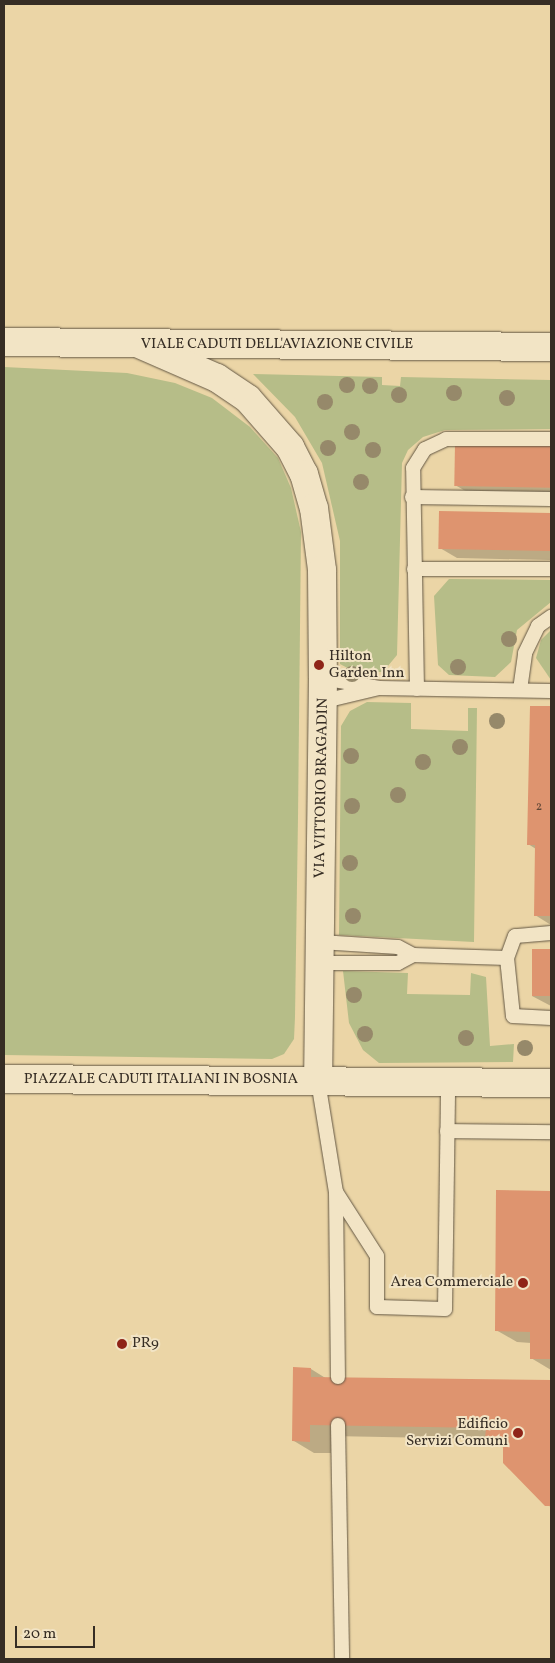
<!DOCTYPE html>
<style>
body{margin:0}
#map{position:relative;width:555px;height:1663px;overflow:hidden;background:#ebd5a6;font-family:Vollkorn,serif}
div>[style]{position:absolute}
.green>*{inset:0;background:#b6bd88}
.shadow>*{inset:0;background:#0003}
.building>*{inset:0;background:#de946f;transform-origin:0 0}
.roads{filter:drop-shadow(0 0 1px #635744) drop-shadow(0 0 1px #635744)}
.lane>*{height:14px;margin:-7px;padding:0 7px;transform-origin:7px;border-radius:7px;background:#f2e4c5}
.street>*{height:28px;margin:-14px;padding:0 14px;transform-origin:14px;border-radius:14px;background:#f2e4c5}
.trees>*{width:16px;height:16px;margin:-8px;border-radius:50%;background:#96896a}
.dots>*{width:14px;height:14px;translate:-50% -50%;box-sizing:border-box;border:2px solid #f2e4c5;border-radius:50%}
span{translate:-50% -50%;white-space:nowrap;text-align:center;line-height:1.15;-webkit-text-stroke:4px #f2e4c5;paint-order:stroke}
.number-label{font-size:12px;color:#604737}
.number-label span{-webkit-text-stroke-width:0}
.street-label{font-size:15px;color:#362d24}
.poi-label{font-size:15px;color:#362d24}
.left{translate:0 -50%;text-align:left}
.right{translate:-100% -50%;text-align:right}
.frame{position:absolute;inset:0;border:5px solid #362d24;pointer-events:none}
.scale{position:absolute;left:15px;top:1626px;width:80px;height:22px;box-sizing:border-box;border:2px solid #362d24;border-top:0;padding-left:6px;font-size:15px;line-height:18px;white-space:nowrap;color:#362d24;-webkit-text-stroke:4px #f2e4c5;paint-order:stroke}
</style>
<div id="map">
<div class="green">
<i style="clip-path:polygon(4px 367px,127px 373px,175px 383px,212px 398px,250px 427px,278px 458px,291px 488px,301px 532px,298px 817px,295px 1017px,294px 1039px,284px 1054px,272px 1059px,4px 1055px)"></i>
<i style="clip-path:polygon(253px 374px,382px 377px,382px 385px,400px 386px,401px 377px,551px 380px,551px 429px,445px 430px,423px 437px,408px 450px,402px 463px,397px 655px,383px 672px,355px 672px,340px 664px,340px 541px,322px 463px,295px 417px)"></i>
<i style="clip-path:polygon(449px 579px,551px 580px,551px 602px,517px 630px,511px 662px,495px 677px,449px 675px,438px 665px,434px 596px)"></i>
<i style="clip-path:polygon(551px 630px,551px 680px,536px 658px,541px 640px)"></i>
<i style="clip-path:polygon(367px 702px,411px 703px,411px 729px,468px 731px,468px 708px,477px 708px,474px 942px,339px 935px,341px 726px,350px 711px)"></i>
<i style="clip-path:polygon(343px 971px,408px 973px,407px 994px,470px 995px,471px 973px,486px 977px,490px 1046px,514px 1044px,513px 1062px,379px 1063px,363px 1050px,349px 1023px)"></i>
</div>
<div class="shadow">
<i style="clip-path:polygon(456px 446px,551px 448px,551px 498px,476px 497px,455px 485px)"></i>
<i style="clip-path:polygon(441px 512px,551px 514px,551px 560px,457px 558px,440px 548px)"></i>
<i style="clip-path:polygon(531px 707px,551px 707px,551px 925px,535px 915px,536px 849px,528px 844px)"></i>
<i style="clip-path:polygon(533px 950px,551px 950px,551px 1006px,532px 996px)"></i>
<i style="clip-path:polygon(497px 1191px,551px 1192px,551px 1370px,531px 1358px,531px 1343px,517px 1342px,496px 1330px)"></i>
<i style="clip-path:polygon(311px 1369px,327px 1379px,551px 1382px,551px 1508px,504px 1448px,487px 1439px,331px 1436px,331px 1453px,314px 1453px,294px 1441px)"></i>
</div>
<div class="building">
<i style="left:455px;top:444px;width:96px;height:42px;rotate:1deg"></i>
<i style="left:439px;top:511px;width:112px;height:38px;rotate:1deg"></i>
<i style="clip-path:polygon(530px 706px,551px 706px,551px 916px,534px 916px,535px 845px,527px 845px)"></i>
<i style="left:532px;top:949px;width:19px;height:47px"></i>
<i style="clip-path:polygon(496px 1190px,551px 1191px,551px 1359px,530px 1359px,530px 1332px,495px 1331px)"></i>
<i style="clip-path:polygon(293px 1367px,311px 1368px,311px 1377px,551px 1380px,551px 1506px,545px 1506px,503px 1463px,503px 1439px,485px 1439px,486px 1428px,310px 1425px,310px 1442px,292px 1441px)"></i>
</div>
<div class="roads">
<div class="lane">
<i style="left:412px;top:497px;width:139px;rotate:0.8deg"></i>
<i style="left:414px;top:569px;width:137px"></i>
<i style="left:323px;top:678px;width:57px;rotate:10.1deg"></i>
<i style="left:379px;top:688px;width:57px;rotate:166.7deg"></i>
<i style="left:379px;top:688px;width:172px;rotate:1deg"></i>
<i style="left:417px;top:689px;width:221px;rotate:-91deg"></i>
<i style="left:413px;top:468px;width:22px;rotate:-58deg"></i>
<i style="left:425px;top:449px;width:23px;rotate:-25deg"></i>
<i style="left:446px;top:439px;width:105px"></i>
<i style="left:520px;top:690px;width:37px;rotate:-82deg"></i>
<i style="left:525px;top:653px;width:30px;rotate:-64deg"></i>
<i style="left:538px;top:626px;width:16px;rotate:-35deg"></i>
<i style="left:551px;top:933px;width:36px;rotate:175deg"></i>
<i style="left:515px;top:936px;width:23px;rotate:110deg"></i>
<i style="left:507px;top:958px;width:58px;rotate:84.1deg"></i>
<i style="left:513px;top:1016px;width:38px;rotate:3deg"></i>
<i style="left:320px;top:942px;width:78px;rotate:3.7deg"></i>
<i style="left:398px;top:947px;width:17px;rotate:28deg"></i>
<i style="left:413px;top:955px;width:94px;rotate:1.8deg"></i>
<i style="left:319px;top:963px;width:79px"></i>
<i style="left:398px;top:963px;width:17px;rotate:-28deg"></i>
<i style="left:318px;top:1081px;width:112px;rotate:80.8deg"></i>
<i style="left:336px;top:1192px;width:185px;rotate:89.4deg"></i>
<i style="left:447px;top:1131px;width:104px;rotate:0.6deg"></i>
<i style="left:336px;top:1192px;width:76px;rotate:57.4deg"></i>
<i style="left:377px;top:1256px;width:51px;rotate:90deg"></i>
<i style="left:377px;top:1307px;width:68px;rotate:1.7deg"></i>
<i style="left:445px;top:1309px;width:227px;rotate:-89.2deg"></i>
<i style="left:338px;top:1425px;width:234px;rotate:89deg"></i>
</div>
<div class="street">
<i style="left:4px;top:342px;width:547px;rotate:0.52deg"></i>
<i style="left:139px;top:344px;width:85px;rotate:23.6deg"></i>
<i style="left:217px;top:378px;width:37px;rotate:34deg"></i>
<i style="left:248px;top:399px;width:64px;rotate:48.8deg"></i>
<i style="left:290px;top:447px;width:30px;rotate:63deg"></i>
<i style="left:304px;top:474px;width:35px;rotate:74deg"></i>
<i style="left:314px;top:508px;width:63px;rotate:82.6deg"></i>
<i style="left:322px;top:570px;width:108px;rotate:89.5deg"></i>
<i style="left:323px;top:678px;width:403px;rotate:90.7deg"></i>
<i style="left:4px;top:1079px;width:547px;rotate:0.42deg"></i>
</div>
</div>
<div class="trees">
<i style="left:347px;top:385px"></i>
<i style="left:370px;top:386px"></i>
<i style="left:454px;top:393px"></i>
<i style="left:399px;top:395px"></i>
<i style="left:507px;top:398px"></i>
<i style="left:325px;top:402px"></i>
<i style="left:352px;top:432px"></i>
<i style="left:328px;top:448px"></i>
<i style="left:373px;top:450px"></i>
<i style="left:361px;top:482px"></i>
<i style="left:509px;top:639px"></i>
<i style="left:458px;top:667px"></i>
<i style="left:352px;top:674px"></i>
<i style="left:497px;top:721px"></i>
<i style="left:460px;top:747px"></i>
<i style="left:351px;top:756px"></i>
<i style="left:423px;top:762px"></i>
<i style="left:398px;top:795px"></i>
<i style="left:352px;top:806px"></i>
<i style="left:350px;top:863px"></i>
<i style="left:353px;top:916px"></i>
<i style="left:354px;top:995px"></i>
<i style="left:365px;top:1034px"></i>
<i style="left:466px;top:1038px"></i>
<i style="left:525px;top:1048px"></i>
</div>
<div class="dots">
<i style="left:319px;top:665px;background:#8f2418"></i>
<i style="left:523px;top:1283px;background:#8f2418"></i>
<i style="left:122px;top:1344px;background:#8f2418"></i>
<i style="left:518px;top:1433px;background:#8f2418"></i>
</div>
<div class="number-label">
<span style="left:539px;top:808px">2</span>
</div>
<div class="street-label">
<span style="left:277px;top:345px">VIALE CADUTI DELL'AVIAZIONE CIVILE</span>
<span style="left:322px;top:788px;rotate:-89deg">VIA VITTORIO BRAGADIN</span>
<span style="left:161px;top:1080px">PIAZZALE CADUTI ITALIANI IN BOSNIA</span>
</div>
<div class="poi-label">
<span class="left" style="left:329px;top:665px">Hilton<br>Garden Inn</span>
<span class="right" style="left:513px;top:1283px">Area Commerciale</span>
<span class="left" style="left:132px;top:1344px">PR9</span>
<span class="right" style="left:508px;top:1433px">Edificio<br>Servizi Comuni</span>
</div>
<div class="frame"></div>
<div class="scale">20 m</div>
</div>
